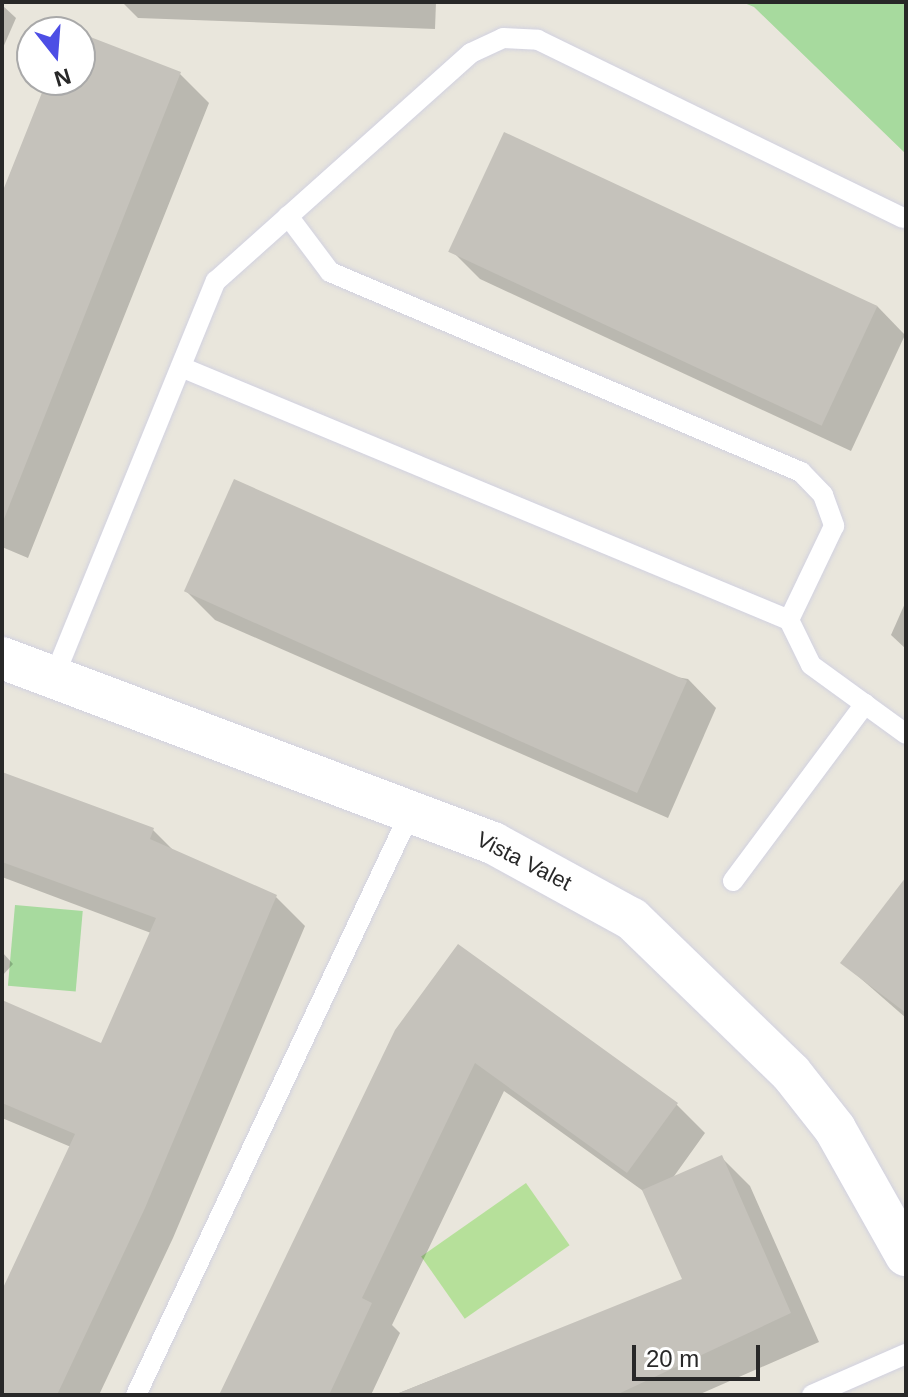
<!DOCTYPE html>
<style>
body{margin:0}
#map{position:relative;width:908px;height:1397px;overflow:hidden;background:#e9e6dc;font-family:Helvetica,sans-serif}
div>[style]{position:absolute}
.green>*{inset:0;background:#a7da9e;transform-origin:0 0}
.pitch>*{inset:0;background:#b6e09a;transform-origin:0 0}
.shadow>*{inset:0;background:#0003}
.building>*{inset:0;background:#c5c2bb;transform-origin:0 0}
.roads{filter:drop-shadow(0 0 2px #d1d1e0) drop-shadow(0 0 2px #d1d1e0)}
.service>*{height:20px;margin:-10px;padding:0 10px;transform-origin:10px;border-radius:10px;background:#fff}
.minor>*{height:42px;margin:-21px;padding:0 21px;transform-origin:21px;border-radius:21px;background:#fff}
span{translate:-50% -50%;white-space:nowrap;text-align:center;line-height:1.15;-webkit-text-stroke:7px #fff;paint-order:stroke}
.street-label{font-size:22px;color:#282828}
.frame{position:absolute;inset:0;border:4px solid #282828;pointer-events:none}
.north{position:absolute;left:16px;top:16px;width:80px;height:80px;box-sizing:border-box;background:#fff;border:2px solid #a9a9a9;border-radius:50%;rotate:163deg;font-size:22px;font-weight:700;line-height:32px;text-align:center;color:#282828}
.north::after{content:'';display:block;margin:auto;width:28px;height:36px;background:#4d4ee5;clip-path:polygon(50% 0,100% 100%,50% 72%,0 100%)}
.scale{position:absolute;left:632px;top:1345px;width:128px;height:36px;box-sizing:border-box;border:4px solid #282828;border-top:0;padding-left:10px;font-size:24px;line-height:28px;white-space:nowrap;color:#282828;-webkit-text-stroke:6px #fff;paint-order:stroke}
</style>
<div id="map">
<div class="green">
<i style="clip-path:polygon(742px 2px,906px 2px,906px 154px,754px 7px)"></i>
<i style="left:15px;top:905px;width:68px;height:81px;rotate:5deg"></i>
</div>
<div class="pitch">
<i style="left:526px;top:1183px;width:76px;height:128px;rotate:55deg"></i>
</div>
<div class="shadow">
<i style="clip-path:polygon(122px 2px,436px 2px,435px 29px,138px 18px)"></i>
<i style="clip-path:polygon(2px 5px,16px 18px,2px 50px)"></i>
<i style="clip-path:polygon(80px 35px,180px 74px,209px 103px,28px 558px,2px 547px,2px 199px,49px 80px,80px 80px)"></i>
<i style="clip-path:polygon(451px 250px,877px 306px,905px 335px,851px 451px,480px 279px)"></i>
<i style="clip-path:polygon(186px 591px,688px 679px,716px 708px,668px 818px,215px 620px)"></i>
<i style="clip-path:polygon(906px 601px,906px 649px,891px 635px)"></i>
<i style="clip-path:polygon(2px 774px,153px 830px,176px 853px,276px 897px,305px 926px,173px 1238px,99px 1395px,2px 1395px,2px 1295px,71px 1147px,2px 1118px,2px 1003px,102px 1045px,151px 933px,2px 877px)"></i>
<i style="clip-path:polygon(906px 880px,906px 1018px,843px 963px)"></i>
<i style="clip-path:polygon(2px 952px,13px 964px,2px 976px)"></i>
<i style="clip-path:polygon(397px 1031px,676px 1104px,705px 1133px,672px 1179px,721px 1157px,750px 1186px,819px 1342px,698px 1395px,394px 1395px,684px 1280px,646px 1193px,504px 1091px,392px 1325px,400px 1333px,371px 1395px,223px 1395px)"></i>
</div>
<div class="building">
<i style="clip-path:polygon(80px 33px,181px 72px,4px 519px,2px 193px,47px 80px,80px 80px)"></i>
<i style="left:504px;top:132px;width:412px;height:132px;rotate:25deg"></i>
<i style="left:234px;top:479px;width:496px;height:123px;rotate:24deg"></i>
<i style="clip-path:polygon(2px 772px,154px 828px,150px 839px,277px 895px,145px 1208px,57px 1395px,2px 1395px,2px 1290px,75px 1134px,2px 1103px,2px 1000px,101px 1043px,156px 918px,2px 862px)"></i>
<i style="clip-path:polygon(906px 877px,906px 1013px,840px 963px)"></i>
<i style="clip-path:polygon(458px 944px,678px 1103px,627px 1173px,475px 1063px,362px 1298px,372px 1303px,329px 1395px,219px 1395px,395px 1030px)"></i>
<i style="clip-path:polygon(722px 1155px,791px 1313px,616px 1395px,394px 1395px,682px 1279px,642px 1190px)"></i>
</div>
<div class="roads">
<div class="service">
<i style="left:288px;top:216px;width:70px;rotate:53.1deg"></i>
<i style="left:330px;top:272px;width:512px;rotate:23.01deg"></i>
<i style="left:801px;top:472px;width:32px;rotate:46deg"></i>
<i style="left:823px;top:495px;width:33px;rotate:70deg"></i>
<i style="left:834px;top:526px;width:104px;rotate:115.6deg"></i>
<i style="left:181px;top:367px;width:659px;rotate:22.59deg"></i>
<i style="left:789px;top:620px;width:50px;rotate:63.9deg"></i>
<i style="left:811px;top:665px;width:117px;rotate:36deg"></i>
<i style="left:54px;top:677px;width:428px;rotate:-67.8deg"></i>
<i style="left:216px;top:281px;width:342px;rotate:-41.8deg"></i>
<i style="left:471px;top:53px;width:35px;rotate:-25deg"></i>
<i style="left:503px;top:38px;width:35px;rotate:3deg"></i>
<i style="left:538px;top:40px;width:406px;rotate:26deg"></i>
<i style="left:733px;top:881px;width:221px;rotate:-53.3deg"></i>
<i style="left:136px;top:1395px;width:646px;rotate:-64.78deg"></i>
<i style="left:812px;top:1395px;width:103px;rotate:-23.6deg"></i>
</div>
<div class="minor">
<i style="left:2px;top:658px;width:525px;rotate:20.65deg"></i>
<i style="left:493px;top:843px;width:158px;rotate:28.7deg"></i>
<i style="left:632px;top:919px;width:221px;rotate:44.1deg"></i>
<i style="left:791px;top:1073px;width:71px;rotate:51.8deg"></i>
<i style="left:835px;top:1129px;width:145px;rotate:60.6deg"></i>
</div>
</div>
<div class="street-label">
<span style="left:524px;top:861px;rotate:27deg">Vista Valet</span>
</div>
<div class="frame"></div>
<div class="north">N</div>
<div class="scale">20 m</div>
</div>
